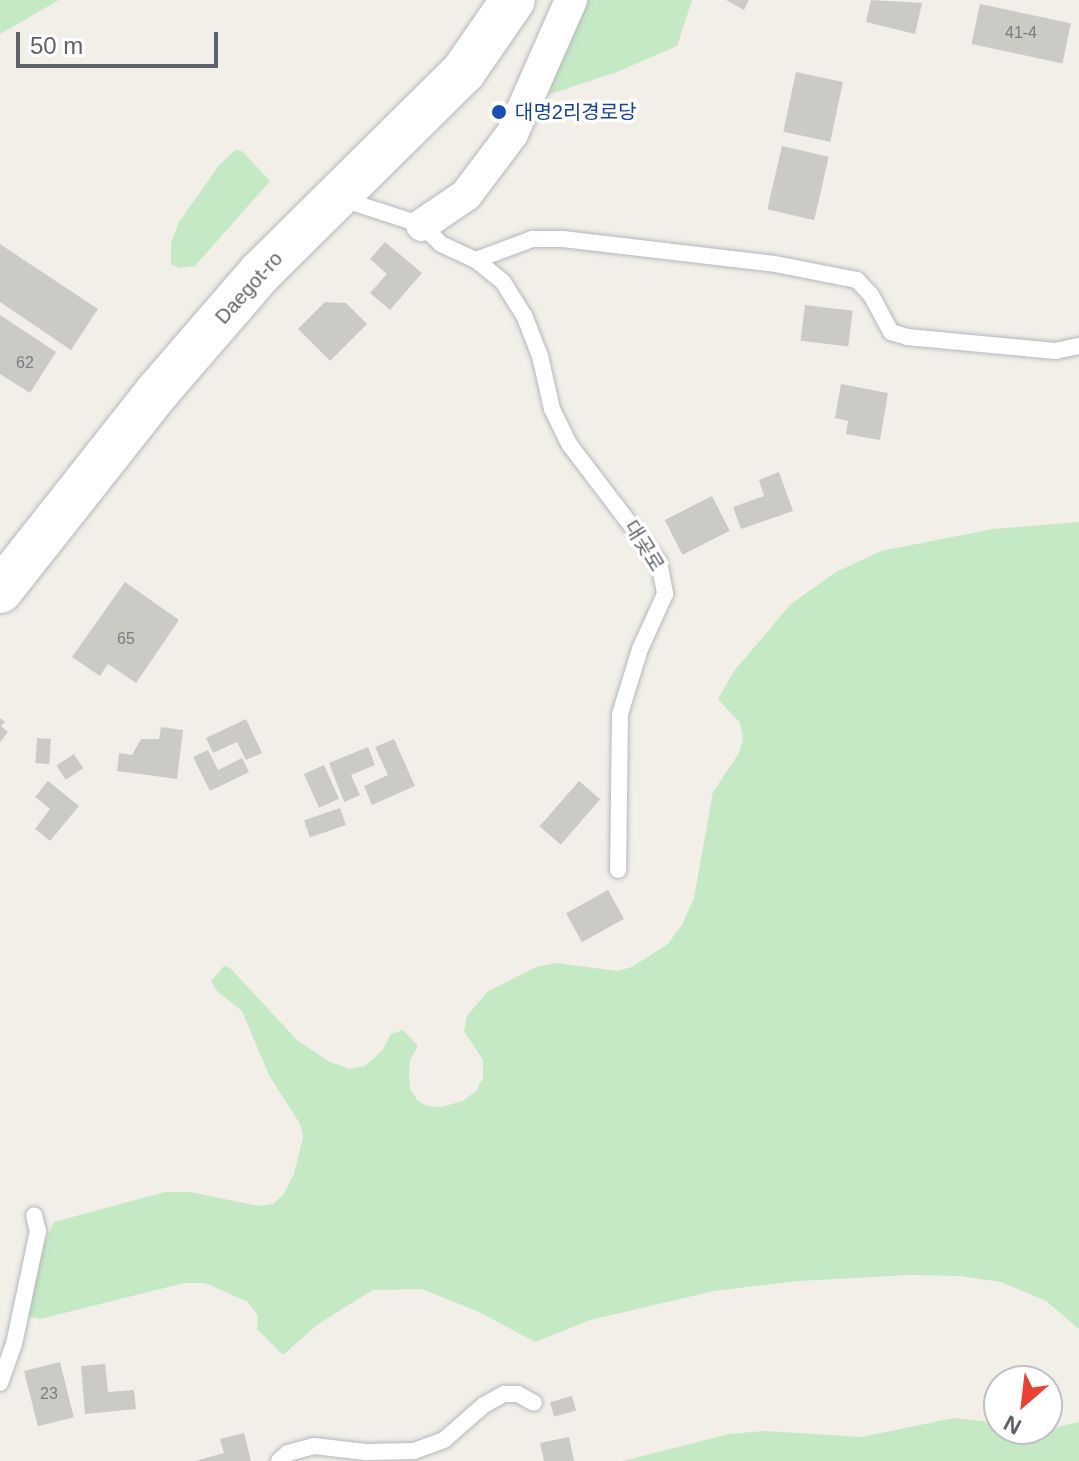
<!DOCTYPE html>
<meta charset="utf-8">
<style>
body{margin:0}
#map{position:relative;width:1079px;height:1461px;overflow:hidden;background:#f1efe8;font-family:Helvetica,"Noto Sans KR",sans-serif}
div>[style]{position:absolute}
.green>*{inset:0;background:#c5e8c5}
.building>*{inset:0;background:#cccac5;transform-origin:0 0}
.roads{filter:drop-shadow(0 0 2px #b5b8bc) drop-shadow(0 0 2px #b5b8bc)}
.lane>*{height:16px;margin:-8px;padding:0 8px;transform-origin:8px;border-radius:8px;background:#fff}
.street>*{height:32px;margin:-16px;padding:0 16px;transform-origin:16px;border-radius:16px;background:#fff}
.secondary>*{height:44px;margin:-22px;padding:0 22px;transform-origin:22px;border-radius:22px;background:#fff}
.dots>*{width:22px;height:22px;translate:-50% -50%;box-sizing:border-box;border:4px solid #fff;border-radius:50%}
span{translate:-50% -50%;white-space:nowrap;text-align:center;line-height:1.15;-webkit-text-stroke:7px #fff;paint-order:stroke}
.number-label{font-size:16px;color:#7a7d7f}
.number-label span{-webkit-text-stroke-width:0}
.transit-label{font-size:20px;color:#164399}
.left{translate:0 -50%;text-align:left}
.street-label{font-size:20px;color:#5f6368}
.north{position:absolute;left:983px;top:1365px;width:80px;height:80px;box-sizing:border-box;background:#fff;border:2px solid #bfc1c3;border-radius:50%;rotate:208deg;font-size:22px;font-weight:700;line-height:32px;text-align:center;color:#5f6368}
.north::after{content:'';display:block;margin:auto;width:28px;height:36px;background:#ea4335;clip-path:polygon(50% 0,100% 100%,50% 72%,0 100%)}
.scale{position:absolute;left:16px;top:32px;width:202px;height:36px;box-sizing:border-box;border:4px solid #5f6368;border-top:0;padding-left:10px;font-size:24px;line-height:28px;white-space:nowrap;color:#5f6368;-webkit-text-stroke:6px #fff;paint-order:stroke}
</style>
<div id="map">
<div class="green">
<i style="clip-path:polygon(0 0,59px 0,0 34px)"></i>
<i style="clip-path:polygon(585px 0,692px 0,677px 46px,617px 72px,548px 95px,563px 46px)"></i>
<i style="clip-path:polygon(235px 150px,242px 151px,270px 181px,195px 266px,179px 268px,171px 264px,171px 243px,179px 222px,220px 164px)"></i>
<i style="clip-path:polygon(1079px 522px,1079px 1329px,1046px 1301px,1001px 1282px,959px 1276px,908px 1275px,799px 1281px,714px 1291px,590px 1320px,535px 1342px,479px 1312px,422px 1289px,373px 1290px,318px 1324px,283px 1355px,257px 1329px,258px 1316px,248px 1302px,205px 1283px,184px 1283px,40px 1319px,28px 1316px,34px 1267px,54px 1222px,165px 1192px,190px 1192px,258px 1206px,273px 1204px,283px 1195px,294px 1174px,303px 1137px,300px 1124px,269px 1075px,242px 1011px,217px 991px,211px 981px,224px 966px,230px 968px,297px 1040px,328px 1061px,349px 1069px,365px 1066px,382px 1051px,391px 1034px,403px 1030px,418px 1046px,410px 1060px,409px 1074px,410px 1088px,417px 1100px,427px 1106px,441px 1107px,463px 1101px,476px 1091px,483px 1078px,483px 1060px,464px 1031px,467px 1016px,487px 992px,536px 967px,556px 963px,617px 971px,632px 967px,668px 944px,683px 923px,694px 898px,713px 792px,739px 753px,743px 739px,740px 723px,718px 699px,734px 671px,791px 604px,836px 572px,881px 551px,993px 529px)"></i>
<i style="clip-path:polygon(954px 1418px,999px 1423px,999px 1429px,1047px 1429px,1079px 1422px,1079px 1461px,623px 1461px,729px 1434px,765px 1431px,861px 1437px)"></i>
</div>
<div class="building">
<i style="clip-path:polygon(726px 0,749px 0,744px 10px)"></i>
<i style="clip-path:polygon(871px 0,922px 3px,915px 34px,866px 22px)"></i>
<i style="left:980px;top:4px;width:93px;height:41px;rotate:12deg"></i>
<i style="left:796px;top:72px;width:48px;height:61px;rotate:12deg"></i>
<i style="left:782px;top:146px;width:48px;height:65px;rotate:13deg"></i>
<i style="clip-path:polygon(385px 242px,422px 273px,390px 310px,370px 293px,387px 274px,370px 259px)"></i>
<i style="clip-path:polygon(0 244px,98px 309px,71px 350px,0 302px)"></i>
<i style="clip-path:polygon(325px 302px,346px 303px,367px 324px,330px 361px,298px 329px)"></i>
<i style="left:805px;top:305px;width:48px;height:36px;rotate:7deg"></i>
<i style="clip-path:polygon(0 315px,56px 352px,30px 393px,0 374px)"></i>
<i style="clip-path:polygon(841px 384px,888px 393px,880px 440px,846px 434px,848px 421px,835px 418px)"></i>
<i style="clip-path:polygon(779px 472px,793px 511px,741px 529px,733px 507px,764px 496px,759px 480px)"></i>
<i style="left:712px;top:496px;width:39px;height:53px;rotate:63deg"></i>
<i style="clip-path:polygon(125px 582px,179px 620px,136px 683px,108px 664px,100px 676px,72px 657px)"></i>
<i style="clip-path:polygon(0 718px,5px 722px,1px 726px,8px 732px,0 742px)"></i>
<i style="clip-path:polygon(246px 719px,262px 753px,246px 760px,237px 742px,213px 753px,206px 738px)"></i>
<i style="clip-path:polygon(161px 727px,183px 730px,177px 779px,117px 771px,119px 753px,132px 755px,141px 739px,159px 739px)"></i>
<i style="left:37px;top:738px;width:14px;height:25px;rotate:4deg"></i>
<i style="clip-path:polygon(394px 739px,415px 786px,372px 805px,364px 786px,388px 775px,375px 747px)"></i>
<i style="clip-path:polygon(368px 747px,375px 765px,351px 775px,360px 795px,344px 802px,329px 763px)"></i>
<i style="clip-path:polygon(208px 750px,218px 770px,242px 758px,249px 772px,210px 791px,193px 757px)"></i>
<i style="left:74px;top:754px;width:17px;height:21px;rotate:57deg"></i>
<i style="left:324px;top:765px;width:37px;height:22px;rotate:66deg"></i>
<i style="clip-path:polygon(48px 781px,79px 806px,50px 841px,35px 829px,50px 809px,35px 797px)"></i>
<i style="left:579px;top:781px;width:28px;height:60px;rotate:41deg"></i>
<i style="left:340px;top:808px;width:18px;height:38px;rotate:71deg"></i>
<i style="left:608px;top:890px;width:33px;height:48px;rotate:61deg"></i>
<i style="left:60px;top:1362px;width:57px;height:37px;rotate:76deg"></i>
<i style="clip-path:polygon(105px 1364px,108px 1392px,134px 1390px,136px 1409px,85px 1414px,81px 1366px)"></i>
<i style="left:572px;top:1396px;width:15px;height:23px;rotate:74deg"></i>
<i style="clip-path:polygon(244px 1433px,251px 1461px,195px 1461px,224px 1453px,220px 1439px)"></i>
<i style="clip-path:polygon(569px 1437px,574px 1461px,544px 1461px,540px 1443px)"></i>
</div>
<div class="roads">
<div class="lane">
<i style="left:342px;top:199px;width:84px;rotate:18deg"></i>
<i style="left:422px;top:225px;width:27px;rotate:45deg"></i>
<i style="left:441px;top:244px;width:38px;rotate:25deg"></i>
<i style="left:476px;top:260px;width:35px;rotate:39deg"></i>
<i style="left:503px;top:282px;width:39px;rotate:58deg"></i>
<i style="left:524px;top:315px;width:44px;rotate:68.7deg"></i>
<i style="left:540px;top:356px;width:54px;rotate:77.2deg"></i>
<i style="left:552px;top:409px;width:39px;rotate:64deg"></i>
<i style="left:569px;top:444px;width:148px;rotate:52.7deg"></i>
<i style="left:659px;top:562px;width:33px;rotate:79deg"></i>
<i style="left:665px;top:594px;width:60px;rotate:114.4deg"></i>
<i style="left:640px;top:649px;width:68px;rotate:107.1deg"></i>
<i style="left:620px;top:714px;width:156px;rotate:90.7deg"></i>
<i style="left:476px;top:260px;width:60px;rotate:-20.6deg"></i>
<i style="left:532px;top:239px;width:31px"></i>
<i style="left:563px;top:239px;width:213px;rotate:6.7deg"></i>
<i style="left:775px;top:264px;width:84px;rotate:11deg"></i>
<i style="left:857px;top:280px;width:21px;rotate:47deg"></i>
<i style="left:871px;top:295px;width:42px;rotate:61.6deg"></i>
<i style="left:891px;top:332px;width:17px;rotate:17deg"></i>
<i style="left:907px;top:337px;width:149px;rotate:5.4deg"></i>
<i style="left:1055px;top:351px;width:25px;rotate:-12deg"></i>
<i style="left:0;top:1383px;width:41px;rotate:-70.3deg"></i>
<i style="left:14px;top:1344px;width:116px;rotate:-78deg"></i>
<i style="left:38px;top:1231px;width:16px;rotate:-104deg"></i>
<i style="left:279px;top:1461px;width:12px;rotate:-42deg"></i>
<i style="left:288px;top:1453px;width:27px;rotate:-15deg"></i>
<i style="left:314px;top:1446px;width:52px;rotate:6.6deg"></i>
<i style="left:366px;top:1452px;width:48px;rotate:-1.2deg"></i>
<i style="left:414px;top:1451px;width:32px;rotate:-20deg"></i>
<i style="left:444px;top:1440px;width:53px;rotate:-41.2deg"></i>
<i style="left:484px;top:1405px;width:23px;rotate:-29deg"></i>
<i style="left:504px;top:1394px;width:14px"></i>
<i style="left:518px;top:1394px;width:18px;rotate:29deg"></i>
</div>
<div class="street">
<i style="left:422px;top:225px;width:53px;rotate:-34.3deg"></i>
<i style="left:466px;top:195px;width:76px;rotate:-53deg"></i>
<i style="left:512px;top:134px;width:146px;rotate:-66.2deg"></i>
</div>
<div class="secondary">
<i style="left:0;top:591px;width:255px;rotate:-51.7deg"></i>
<i style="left:158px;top:391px;width:156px;rotate:-49.2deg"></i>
<i style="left:260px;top:273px;width:287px;rotate:-44.7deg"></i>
<i style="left:464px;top:71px;width:86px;rotate:-55.4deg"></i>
</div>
</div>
<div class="dots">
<i style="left:499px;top:112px;background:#1a4fb4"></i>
</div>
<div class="number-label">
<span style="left:1021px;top:33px">41-4</span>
<span style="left:25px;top:363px">62</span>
<span style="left:126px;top:639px">65</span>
<span style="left:49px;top:1394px">23</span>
</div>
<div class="transit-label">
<span class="left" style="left:515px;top:112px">대명2리경로당</span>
</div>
<div class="street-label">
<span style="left:249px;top:288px;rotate:-48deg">Daegot-ro</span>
<span style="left:644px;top:546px;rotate:58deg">대곶로</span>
</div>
<div class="north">N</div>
<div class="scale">50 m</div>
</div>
